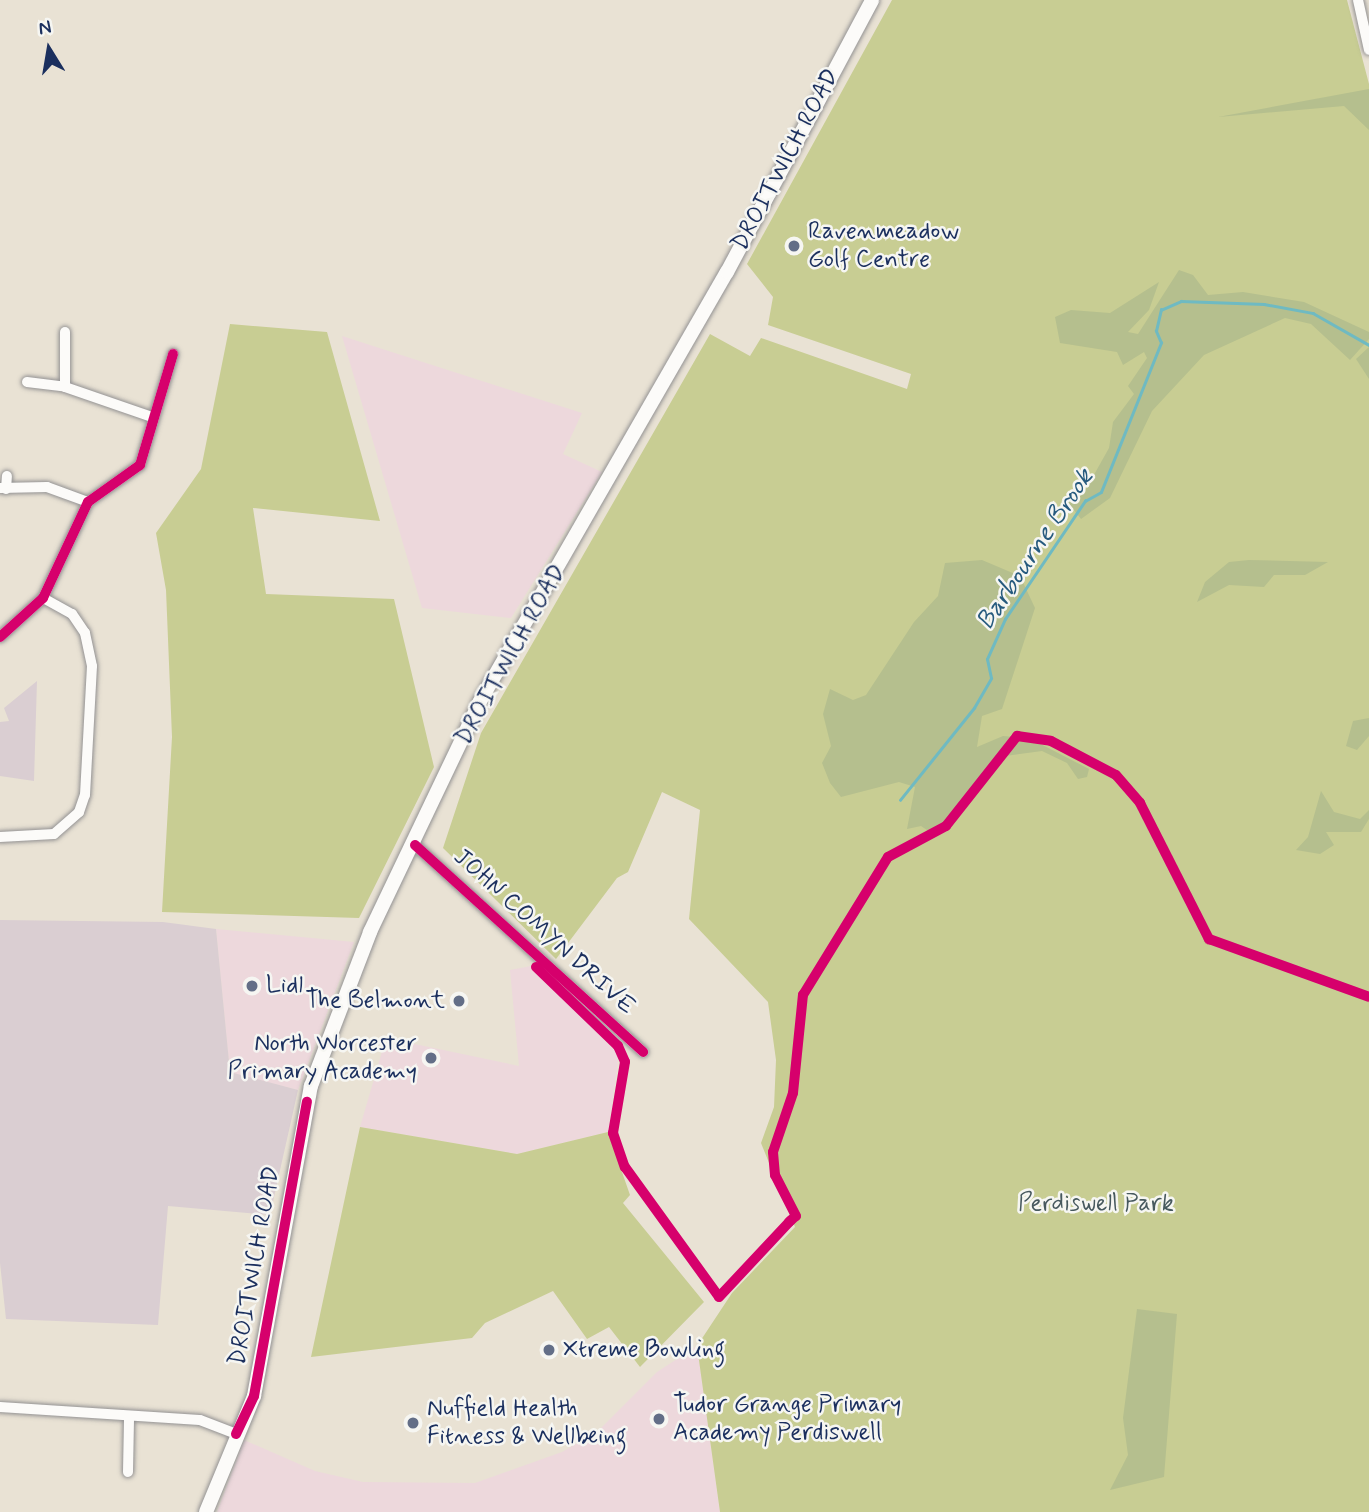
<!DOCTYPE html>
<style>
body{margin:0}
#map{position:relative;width:1369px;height:1512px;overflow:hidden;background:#e9e2d4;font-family:Mynerve,sans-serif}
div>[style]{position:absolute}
.built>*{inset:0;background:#edd8dc}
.industrial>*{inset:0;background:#daced2}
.green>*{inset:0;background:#c8cd93}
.forest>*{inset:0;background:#b5bf8e}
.stream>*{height:2.5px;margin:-1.25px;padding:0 1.25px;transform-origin:1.25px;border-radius:1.25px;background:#6fbac2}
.roads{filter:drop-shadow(0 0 2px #939293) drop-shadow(0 0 2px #939293)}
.street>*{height:10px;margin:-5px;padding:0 5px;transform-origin:5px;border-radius:5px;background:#fcfbf9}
.primary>*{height:14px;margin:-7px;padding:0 7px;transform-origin:7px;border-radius:7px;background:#fcfbf9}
.cycleway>*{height:10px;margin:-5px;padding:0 5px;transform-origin:5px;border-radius:5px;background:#d6006c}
.dots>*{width:19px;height:19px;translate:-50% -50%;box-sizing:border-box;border:4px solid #f6f6f2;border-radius:50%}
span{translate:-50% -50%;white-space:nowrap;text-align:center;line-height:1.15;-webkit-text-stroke:5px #f6f6f2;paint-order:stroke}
.street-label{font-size:24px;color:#1b2f5e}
.poi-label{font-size:24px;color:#1b2f5e}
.left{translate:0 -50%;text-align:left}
.right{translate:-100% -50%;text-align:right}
.park-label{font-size:24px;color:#47595e}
.water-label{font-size:26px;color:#265a7e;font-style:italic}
.north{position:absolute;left:14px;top:14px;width:70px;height:70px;-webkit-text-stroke:5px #f6f6f2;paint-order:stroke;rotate:349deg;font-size:19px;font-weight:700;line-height:28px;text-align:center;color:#1b2f5e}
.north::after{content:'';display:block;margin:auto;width:24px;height:32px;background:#1b2f5e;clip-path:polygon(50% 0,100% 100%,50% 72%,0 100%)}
</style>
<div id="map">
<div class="built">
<i style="clip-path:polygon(342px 336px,582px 413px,563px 454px,602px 472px,511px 618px,422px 608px)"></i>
<i style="clip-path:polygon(216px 929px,354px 942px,298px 1090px,230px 1073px)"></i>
<i style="clip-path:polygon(531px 966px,619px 1055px,608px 1132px,517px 1154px,360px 1127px,386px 1038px,519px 1066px,510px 970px)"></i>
<i style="clip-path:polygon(697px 1346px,720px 1512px,217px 1512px,244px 1440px,315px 1471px,363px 1482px,475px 1483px,562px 1452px,597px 1432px,657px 1372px)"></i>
</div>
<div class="industrial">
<i style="clip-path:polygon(37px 681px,34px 781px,0 776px,0 722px,9px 721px,4px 708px)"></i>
<i style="clip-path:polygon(0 920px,163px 922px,216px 929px,230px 1072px,298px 1090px,270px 1215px,168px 1206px,158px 1325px,6px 1319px,0 1263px)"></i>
</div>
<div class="green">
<i style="clip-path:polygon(892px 0,1347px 0,1369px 84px,1369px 1512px,720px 1512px,697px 1346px,732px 1293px,795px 1227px,761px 1143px,774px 1107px,776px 1060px,768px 1002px,689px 919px,700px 810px,662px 792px,628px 872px,617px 878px,556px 959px,443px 848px,481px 733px,710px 334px,750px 356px,761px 338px,907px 389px,911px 374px,768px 325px,773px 297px,747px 264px)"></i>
<i style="clip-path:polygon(230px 324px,327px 332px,380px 521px,253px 508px,266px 594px,394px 599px,434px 767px,359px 918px,162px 912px,172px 737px,166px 590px,156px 533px,201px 469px)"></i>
<i style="clip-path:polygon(360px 1127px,517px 1154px,608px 1132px,630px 1195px,623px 1203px,704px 1302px,640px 1367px,609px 1327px,587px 1339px,553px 1291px,485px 1323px,472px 1338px,311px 1357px)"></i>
</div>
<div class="forest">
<i style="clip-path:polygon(1369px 89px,1369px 130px,1344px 106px,1218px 117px)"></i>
<i style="clip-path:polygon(1179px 270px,1193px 275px,1208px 295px,1243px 292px,1304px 302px,1369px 332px,1369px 339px,1350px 360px,1311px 324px,1285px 318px,1204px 355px,1152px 411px,1110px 498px,1081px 519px,1067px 501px,1071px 490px,1086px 489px,1109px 448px,1113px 422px,1134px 394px,1128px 386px,1147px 358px,1144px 352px,1123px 365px,1117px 352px,1060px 343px,1055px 317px,1071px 310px,1110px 313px,1159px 282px,1149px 310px,1128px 332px,1138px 334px)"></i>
<i style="clip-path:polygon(1369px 347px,1369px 379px,1356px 359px)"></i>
<i style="clip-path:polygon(982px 560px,1020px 576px,1035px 608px,1002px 709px,982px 716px,977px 747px,1003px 736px,1029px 738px,1089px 769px,1087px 777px,1078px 779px,1067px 763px,1042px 751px,998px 757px,951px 825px,936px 836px,921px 826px,907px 829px,915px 787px,899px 782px,841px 797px,830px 783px,822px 763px,831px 746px,823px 714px,830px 689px,853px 700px,866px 695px,914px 622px,938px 596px,945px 563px)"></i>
<i style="clip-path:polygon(1229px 562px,1249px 560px,1328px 562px,1305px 575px,1274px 575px,1264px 587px,1229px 585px,1197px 602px,1205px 582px)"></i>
<i style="clip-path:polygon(1369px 718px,1369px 736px,1357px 750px,1346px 746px,1353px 721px)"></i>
<i style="clip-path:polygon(1321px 791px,1334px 812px,1360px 819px,1369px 810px,1369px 819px,1361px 832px,1326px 832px,1334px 845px,1320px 854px,1296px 850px,1308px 837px)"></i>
<i style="clip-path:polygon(1137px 1309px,1177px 1314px,1164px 1477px,1110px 1490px,1128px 1455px,1123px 1418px)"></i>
</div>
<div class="stream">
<i style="left:900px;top:800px;width:118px;rotate:-51.2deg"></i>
<i style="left:974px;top:708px;width:34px;rotate:-60deg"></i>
<i style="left:991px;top:678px;width:19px;rotate:-102deg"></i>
<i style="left:987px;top:659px;width:44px;rotate:-65.8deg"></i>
<i style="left:1005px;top:619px;width:143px;rotate:-55.9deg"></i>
<i style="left:1085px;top:501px;width:18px;rotate:-29deg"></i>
<i style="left:1101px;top:492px;width:161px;rotate:-68.1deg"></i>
<i style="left:1161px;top:343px;width:13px;rotate:-113deg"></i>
<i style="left:1156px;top:331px;width:22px;rotate:-77deg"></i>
<i style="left:1161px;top:310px;width:22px;rotate:-24deg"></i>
<i style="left:1181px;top:301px;width:83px;rotate:2.1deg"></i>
<i style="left:1264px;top:304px;width:50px;rotate:10.4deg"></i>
<i style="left:1313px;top:313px;width:64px;rotate:29.7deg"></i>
</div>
<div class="roads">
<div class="street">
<i style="left:1358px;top:0;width:51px;rotate:77.6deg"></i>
<i style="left:65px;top:332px;width:55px;rotate:90deg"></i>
<i style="left:65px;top:387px;width:92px;rotate:19deg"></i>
<i style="left:27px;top:382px;width:38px;rotate:7deg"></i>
<i style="left:0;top:488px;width:47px;rotate:-1.2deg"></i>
<i style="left:47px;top:487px;width:44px;rotate:20.1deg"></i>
<i style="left:6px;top:489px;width:13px;rotate:-86deg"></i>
<i style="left:0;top:637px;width:58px;rotate:-42.2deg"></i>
<i style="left:43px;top:598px;width:106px;rotate:-64.9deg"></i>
<i style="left:88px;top:502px;width:64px;rotate:-35.4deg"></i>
<i style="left:140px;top:465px;width:116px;rotate:-73.4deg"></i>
<i style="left:0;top:837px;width:54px;rotate:-3.2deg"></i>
<i style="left:54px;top:834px;width:33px;rotate:-41deg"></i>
<i style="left:79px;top:812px;width:18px;rotate:-71deg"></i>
<i style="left:85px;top:795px;width:129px;rotate:-86.9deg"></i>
<i style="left:92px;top:666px;width:34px;rotate:-102deg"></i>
<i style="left:85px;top:633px;width:23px;rotate:-124deg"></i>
<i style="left:72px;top:614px;width:33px;rotate:-151deg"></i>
<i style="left:415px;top:845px;width:308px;rotate:42.2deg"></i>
<i style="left:0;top:1407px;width:200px;rotate:3.7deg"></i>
<i style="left:200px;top:1420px;width:39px;rotate:21deg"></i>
<i style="left:128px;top:1472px;width:54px;rotate:-88.9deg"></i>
</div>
<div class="primary">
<i style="left:206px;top:1512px;width:126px;rotate:-67.5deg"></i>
<i style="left:254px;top:1396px;width:315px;rotate:-79.6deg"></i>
<i style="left:311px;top:1086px;width:165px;rotate:-69deg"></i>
<i style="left:370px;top:932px;width:254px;rotate:-64.5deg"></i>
<i style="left:479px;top:703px;width:497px;rotate:-60.1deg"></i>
<i style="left:727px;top:272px;width:308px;rotate:-61.9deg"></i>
</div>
</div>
<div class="cycleway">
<i style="left:0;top:637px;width:58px;rotate:-42.2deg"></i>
<i style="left:43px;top:598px;width:106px;rotate:-64.9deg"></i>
<i style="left:88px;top:502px;width:64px;rotate:-35.4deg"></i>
<i style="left:140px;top:465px;width:116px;rotate:-73.4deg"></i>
<i style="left:415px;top:845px;width:308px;rotate:42.2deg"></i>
<i style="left:536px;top:967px;width:114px;rotate:43.9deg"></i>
<i style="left:618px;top:1046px;width:17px;rotate:66deg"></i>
<i style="left:625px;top:1062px;width:72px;rotate:99.6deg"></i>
<i style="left:613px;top:1133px;width:36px;rotate:71deg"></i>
<i style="left:625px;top:1167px;width:160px;rotate:54.1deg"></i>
<i style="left:719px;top:1297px;width:105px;rotate:-46.9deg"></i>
<i style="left:789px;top:1222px;width:9px;rotate:-41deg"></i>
<i style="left:796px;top:1216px;width:46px;rotate:-117.1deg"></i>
<i style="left:775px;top:1175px;width:23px;rotate:-95deg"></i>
<i style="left:773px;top:1152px;width:62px;rotate:-71.3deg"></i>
<i style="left:793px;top:1093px;width:99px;rotate:-84.2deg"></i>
<i style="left:803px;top:995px;width:162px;rotate:-58.4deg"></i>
<i style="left:888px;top:857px;width:66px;rotate:-28.1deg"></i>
<i style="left:946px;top:826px;width:115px;rotate:-51.7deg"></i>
<i style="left:1017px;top:736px;width:34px;rotate:8deg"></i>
<i style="left:1051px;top:741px;width:73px;rotate:27.6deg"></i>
<i style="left:1116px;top:775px;width:37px;rotate:49deg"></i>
<i style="left:1140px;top:803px;width:153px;rotate:63.1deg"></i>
<i style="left:1209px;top:939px;width:170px;rotate:19.9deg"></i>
<i style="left:236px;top:1434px;width:42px;rotate:-64.7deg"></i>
<i style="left:254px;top:1396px;width:299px;rotate:-79.8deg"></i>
</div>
<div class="dots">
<i style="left:794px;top:246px;background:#636e87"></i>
<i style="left:252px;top:986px;background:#636e87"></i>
<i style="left:459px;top:1001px;background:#636e87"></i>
<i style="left:431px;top:1058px;background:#636e87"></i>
<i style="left:549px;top:1350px;background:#636e87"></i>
<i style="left:659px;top:1419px;background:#636e87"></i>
<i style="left:413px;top:1423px;background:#636e87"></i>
</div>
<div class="street-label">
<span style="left:786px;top:160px;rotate:-62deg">DROITWICH ROAD</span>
<span style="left:511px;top:655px;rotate:-61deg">DROITWICH ROAD</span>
<span style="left:544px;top:932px;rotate:42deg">JOHN COMYN DRIVE</span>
<span style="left:255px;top:1266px;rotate:-80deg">DROITWICH ROAD</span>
</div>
<div class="poi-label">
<span class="left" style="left:808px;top:246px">Ravenmeadow<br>Golf Centre</span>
<span class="left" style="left:266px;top:986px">Lidl</span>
<span class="right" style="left:445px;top:1001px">The Belmont</span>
<span class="right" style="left:417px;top:1058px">North Worcester<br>Primary Academy</span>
<span class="left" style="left:563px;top:1350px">Xtreme Bowling</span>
<span class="left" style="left:673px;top:1419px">Tudor Grange Primary<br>Academy Perdiswell</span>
<span class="left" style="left:427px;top:1423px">Nuffield Health<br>Fitness &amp; Wellbeing</span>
</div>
<div class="park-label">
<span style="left:1096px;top:1204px">Perdiswell Park</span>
</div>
<div class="water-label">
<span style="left:1036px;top:550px;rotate:-56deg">Barbourne Brook</span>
</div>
<div class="north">N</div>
</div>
